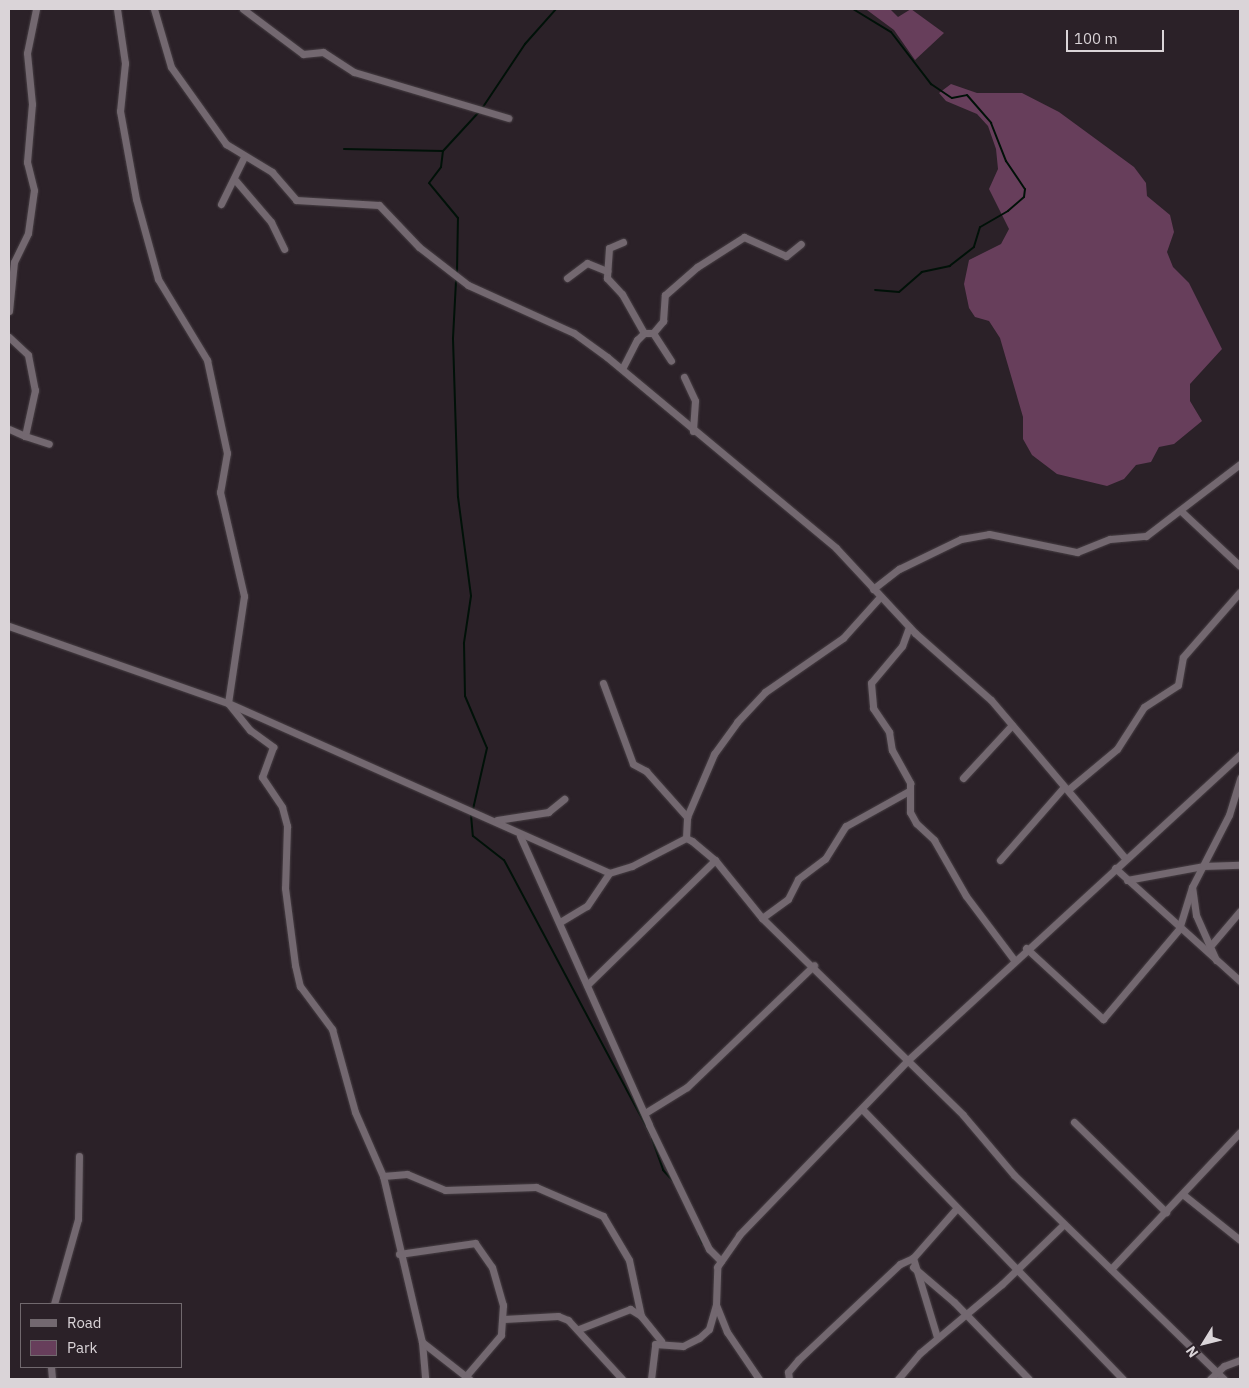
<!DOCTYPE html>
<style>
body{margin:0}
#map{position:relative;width:1249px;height:1388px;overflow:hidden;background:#2b2128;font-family:"IBM Plex Sans",sans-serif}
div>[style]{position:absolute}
.green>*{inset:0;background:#673e5b}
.stream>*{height:2px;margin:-1px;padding:0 1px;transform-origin:1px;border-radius:1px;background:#001108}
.roads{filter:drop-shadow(0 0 1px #473f44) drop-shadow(0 0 1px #473f44)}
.street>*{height:7px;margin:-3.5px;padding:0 3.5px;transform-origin:3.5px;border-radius:3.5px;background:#736870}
span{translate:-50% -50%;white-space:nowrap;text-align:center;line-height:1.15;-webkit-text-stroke:4px #2b2128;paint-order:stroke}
.frame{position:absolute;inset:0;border:10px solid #dad4d8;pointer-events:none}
.legend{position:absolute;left:20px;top:1303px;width:162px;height:65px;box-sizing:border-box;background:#2b2128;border:1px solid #71696e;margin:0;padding:6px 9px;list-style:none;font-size:15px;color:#dad4d8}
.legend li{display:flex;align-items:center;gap:10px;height:25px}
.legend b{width:25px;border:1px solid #71696e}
.north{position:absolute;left:1179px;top:1318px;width:50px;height:50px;-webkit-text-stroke:4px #2b2128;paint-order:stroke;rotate:234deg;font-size:14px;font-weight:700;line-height:20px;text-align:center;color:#dad4d8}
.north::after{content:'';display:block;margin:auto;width:18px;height:22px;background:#dad4d8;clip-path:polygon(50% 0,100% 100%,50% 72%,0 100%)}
.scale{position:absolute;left:1066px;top:30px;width:98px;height:22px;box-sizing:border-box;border:2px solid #dad4d8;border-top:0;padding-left:6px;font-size:15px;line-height:18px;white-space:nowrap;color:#dad4d8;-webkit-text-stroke:4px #2b2128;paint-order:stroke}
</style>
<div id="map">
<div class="green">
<i style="clip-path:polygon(890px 9px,898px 17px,911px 9px,944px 33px,915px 60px,894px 30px,867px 10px)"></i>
<i style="clip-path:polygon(951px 84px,977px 93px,1022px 93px,1059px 112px,1134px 167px,1146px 183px,1147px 196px,1170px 215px,1174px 232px,1167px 252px,1173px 267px,1189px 283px,1222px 349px,1190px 384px,1190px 401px,1202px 421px,1174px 444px,1159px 447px,1151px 462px,1136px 465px,1124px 479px,1107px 486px,1057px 474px,1032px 455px,1023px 439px,1023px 417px,1000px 338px,989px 321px,975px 317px,969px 308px,964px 284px,969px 260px,1001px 244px,1009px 229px,989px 189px,998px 169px,996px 149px,988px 126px,977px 114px,946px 101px,939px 93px)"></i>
</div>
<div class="stream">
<i style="left:853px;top:9px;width:44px;rotate:31.2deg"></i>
<i style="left:891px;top:32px;width:66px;rotate:52.4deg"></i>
<i style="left:931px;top:84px;width:25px;rotate:34deg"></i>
<i style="left:952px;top:98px;width:15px;rotate:-11deg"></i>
<i style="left:967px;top:95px;width:37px;rotate:49deg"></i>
<i style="left:991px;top:123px;width:41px;rotate:68.5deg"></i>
<i style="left:1006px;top:161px;width:34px;rotate:56deg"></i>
<i style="left:1025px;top:189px;width:8px;rotate:97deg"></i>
<i style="left:1024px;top:197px;width:21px;rotate:139deg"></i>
<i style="left:1008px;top:211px;width:32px;rotate:150deg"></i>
<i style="left:980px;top:227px;width:21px;rotate:107deg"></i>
<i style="left:974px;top:247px;width:31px;rotate:142deg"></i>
<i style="left:950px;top:266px;width:29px;rotate:168deg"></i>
<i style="left:922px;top:272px;width:30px;rotate:139deg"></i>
<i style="left:899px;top:292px;width:24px;rotate:-175deg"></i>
<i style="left:483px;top:107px;width:76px;rotate:-56.3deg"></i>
<i style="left:525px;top:44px;width:47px;rotate:-48.5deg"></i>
<i style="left:344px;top:149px;width:99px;rotate:1.2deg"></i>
<i style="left:457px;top:273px;width:55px;rotate:-89deg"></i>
<i style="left:458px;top:218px;width:45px;rotate:-129.6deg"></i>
<i style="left:429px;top:183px;width:20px;rotate:-53deg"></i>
<i style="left:441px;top:167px;width:16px;rotate:-83deg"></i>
<i style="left:443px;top:151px;width:53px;rotate:-47.3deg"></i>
<i style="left:456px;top:281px;width:58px;rotate:93deg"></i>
<i style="left:453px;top:339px;width:158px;rotate:88.2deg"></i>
<i style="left:458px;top:497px;width:100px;rotate:82.5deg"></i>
<i style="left:471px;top:596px;width:48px;rotate:98.5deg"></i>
<i style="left:464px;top:643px;width:53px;rotate:88.9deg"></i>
<i style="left:465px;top:696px;width:56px;rotate:67.1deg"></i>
<i style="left:487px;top:748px;width:63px;rotate:102.9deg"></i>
<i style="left:471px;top:815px;width:21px;rotate:85deg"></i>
<i style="left:473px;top:836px;width:39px;rotate:38deg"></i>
<i style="left:504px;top:860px;width:310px;rotate:61.9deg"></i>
<i style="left:652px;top:1139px;width:33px;rotate:70deg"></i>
<i style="left:663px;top:1170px;width:15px;rotate:48deg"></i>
<i style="left:699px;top:1236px;width:8px;rotate:67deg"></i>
</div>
<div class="roads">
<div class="street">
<i style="left:117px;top:9px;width:55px;rotate:81.6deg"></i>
<i style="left:125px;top:63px;width:48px;rotate:95.9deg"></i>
<i style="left:120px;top:111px;width:89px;rotate:79.7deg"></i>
<i style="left:136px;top:199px;width:83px;rotate:74.6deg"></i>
<i style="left:158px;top:279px;width:95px;rotate:58.8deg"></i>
<i style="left:207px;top:360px;width:95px;rotate:77.9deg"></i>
<i style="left:227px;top:453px;width:40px;rotate:100deg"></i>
<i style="left:220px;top:492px;width:107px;rotate:77deg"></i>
<i style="left:244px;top:596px;width:108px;rotate:98.5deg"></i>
<i style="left:228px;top:703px;width:35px;rotate:51deg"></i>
<i style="left:250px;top:730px;width:29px;rotate:36deg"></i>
<i style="left:273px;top:747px;width:32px;rotate:110deg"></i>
<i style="left:262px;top:777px;width:36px;rotate:56deg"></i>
<i style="left:282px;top:807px;width:20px;rotate:75deg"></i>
<i style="left:287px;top:826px;width:62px;rotate:91.8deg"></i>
<i style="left:285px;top:888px;width:78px;rotate:82.6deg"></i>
<i style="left:295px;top:965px;width:22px;rotate:77deg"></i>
<i style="left:300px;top:986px;width:54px;rotate:53.3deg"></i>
<i style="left:332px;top:1029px;width:86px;rotate:74.5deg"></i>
<i style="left:355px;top:1112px;width:70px;rotate:66.4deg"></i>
<i style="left:383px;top:1176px;width:171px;rotate:76.8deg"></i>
<i style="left:422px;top:1342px;width:37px;rotate:85deg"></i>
<i style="left:154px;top:9px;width:60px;rotate:73.7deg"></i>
<i style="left:171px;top:67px;width:95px;rotate:54.5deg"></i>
<i style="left:226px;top:144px;width:54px;rotate:31.3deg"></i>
<i style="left:272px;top:172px;width:37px;rotate:49deg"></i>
<i style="left:296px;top:200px;width:83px;rotate:3.4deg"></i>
<i style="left:379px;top:205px;width:58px;rotate:46.4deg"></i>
<i style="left:419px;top:247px;width:62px;rotate:37.8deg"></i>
<i style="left:468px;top:285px;width:116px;rotate:24.4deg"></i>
<i style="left:574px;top:333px;width:41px;rotate:36deg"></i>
<i style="left:607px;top:357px;width:298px;rotate:39.8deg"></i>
<i style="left:836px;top:548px;width:116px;rotate:47.1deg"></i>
<i style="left:915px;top:633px;width:101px;rotate:41.4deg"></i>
<i style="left:991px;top:700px;width:207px;rotate:49.7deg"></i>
<i style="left:243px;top:9px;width:75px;rotate:36.9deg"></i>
<i style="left:303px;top:54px;width:20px;rotate:-6deg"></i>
<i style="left:323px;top:52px;width:37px;rotate:33deg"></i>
<i style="left:354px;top:72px;width:161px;rotate:16.6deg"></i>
<i style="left:236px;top:181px;width:54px;rotate:49.5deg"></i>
<i style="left:271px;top:222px;width:30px;rotate:64deg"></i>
<i style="left:221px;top:204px;width:52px;rotate:-63.9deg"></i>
<i style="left:623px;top:242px;width:15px;rotate:157deg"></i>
<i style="left:609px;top:248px;width:30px;rotate:94deg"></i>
<i style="left:607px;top:278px;width:22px;rotate:47deg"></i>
<i style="left:622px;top:294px;width:45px;rotate:60.6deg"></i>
<i style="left:567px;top:278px;width:25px;rotate:-37deg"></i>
<i style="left:587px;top:263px;width:22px;rotate:22deg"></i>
<i style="left:9px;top:311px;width:49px;rotate:-84.2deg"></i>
<i style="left:14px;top:262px;width:32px;rotate:-64deg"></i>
<i style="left:28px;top:233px;width:43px;rotate:-82.1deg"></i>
<i style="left:34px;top:190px;width:29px;rotate:-104deg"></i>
<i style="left:27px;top:162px;width:58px;rotate:-85.1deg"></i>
<i style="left:32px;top:104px;width:51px;rotate:-95.6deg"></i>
<i style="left:27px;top:53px;width:45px;rotate:-78.4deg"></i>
<i style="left:653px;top:333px;width:33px;rotate:57deg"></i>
<i style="left:9px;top:337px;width:26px;rotate:43deg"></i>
<i style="left:28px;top:355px;width:36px;rotate:79deg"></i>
<i style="left:35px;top:390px;width:47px;rotate:102.3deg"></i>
<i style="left:25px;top:436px;width:17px;rotate:-156deg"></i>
<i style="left:622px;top:369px;width:33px;rotate:-63deg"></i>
<i style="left:637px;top:340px;width:10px;rotate:-45deg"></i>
<i style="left:644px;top:333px;width:9px"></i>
<i style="left:653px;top:333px;width:16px;rotate:-50deg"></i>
<i style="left:663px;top:321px;width:26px;rotate:-86deg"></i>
<i style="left:665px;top:295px;width:43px;rotate:-41.2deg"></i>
<i style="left:697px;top:267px;width:56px;rotate:-32.6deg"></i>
<i style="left:744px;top:237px;width:46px;rotate:24.3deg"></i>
<i style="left:786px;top:256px;width:19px;rotate:-39deg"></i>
<i style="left:684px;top:377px;width:26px;rotate:65deg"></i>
<i style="left:695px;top:401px;width:30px;rotate:94deg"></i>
<i style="left:25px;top:436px;width:25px;rotate:18deg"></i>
<i style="left:1182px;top:512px;width:79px;rotate:43deg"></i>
<i style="left:873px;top:589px;width:33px;rotate:-38deg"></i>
<i style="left:899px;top:569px;width:69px;rotate:-25.8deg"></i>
<i style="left:961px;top:539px;width:28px;rotate:-10deg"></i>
<i style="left:989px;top:534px;width:90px;rotate:11.6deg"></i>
<i style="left:1077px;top:552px;width:35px;rotate:-22deg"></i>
<i style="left:1110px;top:539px;width:36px;rotate:-5deg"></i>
<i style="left:1146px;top:536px;width:118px;rotate:-37.5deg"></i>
<i style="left:9px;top:626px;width:232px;rotate:19.4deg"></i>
<i style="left:228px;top:703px;width:417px;rotate:24deg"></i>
<i style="left:609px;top:873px;width:24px;rotate:-17deg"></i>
<i style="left:632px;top:866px;width:61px;rotate:-27.4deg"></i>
<i style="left:686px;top:838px;width:7px;rotate:27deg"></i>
<i style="left:692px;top:841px;width:30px;rotate:40deg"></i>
<i style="left:715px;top:860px;width:75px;rotate:51deg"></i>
<i style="left:762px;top:918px;width:281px;rotate:44.4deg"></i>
<i style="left:963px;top:1115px;width:79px;rotate:49.6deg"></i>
<i style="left:1014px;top:1175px;width:293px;rotate:44.2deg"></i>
<i style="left:909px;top:627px;width:20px;rotate:110deg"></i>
<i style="left:902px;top:646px;width:48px;rotate:130deg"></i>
<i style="left:871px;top:683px;width:25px;rotate:85deg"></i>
<i style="left:873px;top:708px;width:29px;rotate:56deg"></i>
<i style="left:889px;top:732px;width:18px;rotate:81deg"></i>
<i style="left:892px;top:750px;width:38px;rotate:61deg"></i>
<i style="left:910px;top:783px;width:29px;rotate:90deg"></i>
<i style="left:910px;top:812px;width:13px;rotate:61deg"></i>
<i style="left:916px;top:823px;width:25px;rotate:43deg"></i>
<i style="left:934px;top:840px;width:64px;rotate:60.3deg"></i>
<i style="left:966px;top:896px;width:80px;rotate:53.1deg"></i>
<i style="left:603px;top:683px;width:86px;rotate:69.7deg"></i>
<i style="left:633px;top:764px;width:15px;rotate:28deg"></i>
<i style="left:646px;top:771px;width:62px;rotate:48.3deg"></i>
<i style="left:963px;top:778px;width:72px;rotate:-47.2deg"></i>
<i style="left:1069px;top:789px;width:62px;rotate:-39.8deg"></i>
<i style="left:1117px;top:749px;width:50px;rotate:-57.3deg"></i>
<i style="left:1144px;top:707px;width:40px;rotate:-32.9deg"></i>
<i style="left:1178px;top:685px;width:28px;rotate:-80deg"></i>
<i style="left:1183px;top:657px;width:86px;rotate:-48.8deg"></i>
<i style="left:497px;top:820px;width:52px;rotate:-8.9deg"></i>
<i style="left:548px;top:812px;width:21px;rotate:-39deg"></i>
<i style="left:520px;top:836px;width:316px;rotate:65.9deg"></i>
<i style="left:649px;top:1125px;width:138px;rotate:64.2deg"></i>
<i style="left:709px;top:1249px;width:17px;rotate:45deg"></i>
<i style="left:686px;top:838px;width:21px;rotate:-87deg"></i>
<i style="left:687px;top:817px;width:69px;rotate:-66.8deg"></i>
<i style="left:714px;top:754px;width:39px;rotate:-54deg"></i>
<i style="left:737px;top:722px;width:41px;rotate:-47deg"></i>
<i style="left:765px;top:692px;width:95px;rotate:-34.7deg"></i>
<i style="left:843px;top:638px;width:54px;rotate:-48deg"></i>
<i style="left:1000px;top:860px;width:97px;rotate:-48.8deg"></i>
<i style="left:1115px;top:868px;width:169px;rotate:42.1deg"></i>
<i style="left:1127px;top:880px;width:77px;rotate:-10.4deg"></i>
<i style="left:1203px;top:866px;width:37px;rotate:-2deg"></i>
<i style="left:762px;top:918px;width:32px;rotate:-36deg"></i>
<i style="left:788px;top:899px;width:22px;rotate:-63deg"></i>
<i style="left:798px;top:879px;width:34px;rotate:-37deg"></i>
<i style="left:825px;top:859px;width:39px;rotate:-58deg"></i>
<i style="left:846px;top:826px;width:72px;rotate:-29.1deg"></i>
<i style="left:560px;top:922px;width:31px;rotate:-31deg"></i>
<i style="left:587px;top:906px;width:40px;rotate:-56deg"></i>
<i style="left:1212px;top:944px;width:43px;rotate:-49.7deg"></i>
<i style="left:1026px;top:948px;width:105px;rotate:42.7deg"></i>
<i style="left:1103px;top:1019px;width:118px;rotate:-49.8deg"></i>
<i style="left:1179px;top:929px;width:44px;rotate:-72.8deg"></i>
<i style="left:1216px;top:960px;width:49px;rotate:-114deg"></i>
<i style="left:1196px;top:915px;width:28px;rotate:-98deg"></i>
<i style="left:1192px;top:887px;width:81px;rotate:-62.8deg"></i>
<i style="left:1229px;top:815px;width:39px;rotate:-73deg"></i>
<i style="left:587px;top:985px;width:179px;rotate:-44.3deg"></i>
<i style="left:863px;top:1110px;width:374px;rotate:46deg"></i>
<i style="left:645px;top:1113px;width:49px;rotate:-31.8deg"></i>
<i style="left:687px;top:1087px;width:176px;rotate:-43.8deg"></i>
<i style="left:1074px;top:1122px;width:129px;rotate:44.4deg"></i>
<i style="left:383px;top:1176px;width:24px;rotate:-5deg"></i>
<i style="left:407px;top:1174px;width:41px;rotate:22.8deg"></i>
<i style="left:445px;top:1190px;width:91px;rotate:-1.9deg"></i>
<i style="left:536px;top:1187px;width:73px;rotate:23.4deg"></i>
<i style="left:603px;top:1216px;width:51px;rotate:59.4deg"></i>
<i style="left:629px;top:1260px;width:57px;rotate:77.9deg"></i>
<i style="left:1185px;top:1196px;width:70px;rotate:38.7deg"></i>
<i style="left:399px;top:1254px;width:77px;rotate:-8.2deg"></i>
<i style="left:475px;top:1243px;width:29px;rotate:55deg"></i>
<i style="left:492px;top:1267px;width:40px;rotate:74deg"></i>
<i style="left:503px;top:1305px;width:30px;rotate:94deg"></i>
<i style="left:501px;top:1335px;width:54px;rotate:130.5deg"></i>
<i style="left:913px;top:1267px;width:54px;rotate:40.5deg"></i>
<i style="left:954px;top:1302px;width:107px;rotate:45.8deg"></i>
<i style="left:1111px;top:1269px;width:188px;rotate:-46.7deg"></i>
<i style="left:54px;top:1304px;width:88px;rotate:-74.2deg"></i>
<i style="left:78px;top:1219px;width:63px;rotate:-89.1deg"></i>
<i style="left:504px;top:1319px;width:54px;rotate:-3.2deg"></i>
<i style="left:558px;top:1316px;width:11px;rotate:22deg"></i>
<i style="left:568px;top:1320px;width:80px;rotate:47.5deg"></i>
<i style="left:579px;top:1329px;width:55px;rotate:-21.4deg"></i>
<i style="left:630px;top:1309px;width:13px;rotate:32deg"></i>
<i style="left:641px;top:1316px;width:32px;rotate:51deg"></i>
<i style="left:937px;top:1337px;width:83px;rotate:-106.9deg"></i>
<i style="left:913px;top:1258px;width:65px;rotate:-48.7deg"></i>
<i style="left:422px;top:1342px;width:60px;rotate:38.2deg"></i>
<i style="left:51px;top:1367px;width:12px;rotate:85deg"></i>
<i style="left:651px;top:1379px;width:35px;rotate:-83deg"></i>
<i style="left:655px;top:1344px;width:28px;rotate:4deg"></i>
<i style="left:683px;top:1346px;width:18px;rotate:-27deg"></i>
<i style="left:699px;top:1338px;width:13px;rotate:-42deg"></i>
<i style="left:709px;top:1329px;width:25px;rotate:-74deg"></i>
<i style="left:759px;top:1379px;width:57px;rotate:-124.2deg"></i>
<i style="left:727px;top:1332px;width:29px;rotate:-112deg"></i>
<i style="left:716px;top:1305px;width:38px;rotate:-88deg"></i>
<i style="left:717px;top:1267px;width:39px;rotate:-55deg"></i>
<i style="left:739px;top:1235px;width:243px;rotate:-46deg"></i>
<i style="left:908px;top:1060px;width:451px;rotate:-42.6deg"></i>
<i style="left:789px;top:1379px;width:7px;rotate:-98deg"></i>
<i style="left:788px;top:1372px;width:16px;rotate:-50deg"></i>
<i style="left:798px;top:1360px;width:140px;rotate:-43.3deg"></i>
<i style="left:900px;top:1264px;width:14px;rotate:-25deg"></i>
<i style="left:898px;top:1379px;width:34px;rotate:-50deg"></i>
<i style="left:920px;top:1353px;width:107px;rotate:-40.1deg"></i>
<i style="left:1002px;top:1284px;width:86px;rotate:-44.1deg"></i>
<i style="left:1210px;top:1379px;width:19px;rotate:-43deg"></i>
<i style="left:1224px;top:1366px;width:17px;rotate:-21deg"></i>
</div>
</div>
<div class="frame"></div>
<ul class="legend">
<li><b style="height:6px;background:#736870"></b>Road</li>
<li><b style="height:14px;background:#673e5b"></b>Park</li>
</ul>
<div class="north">N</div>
<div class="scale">100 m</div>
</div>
